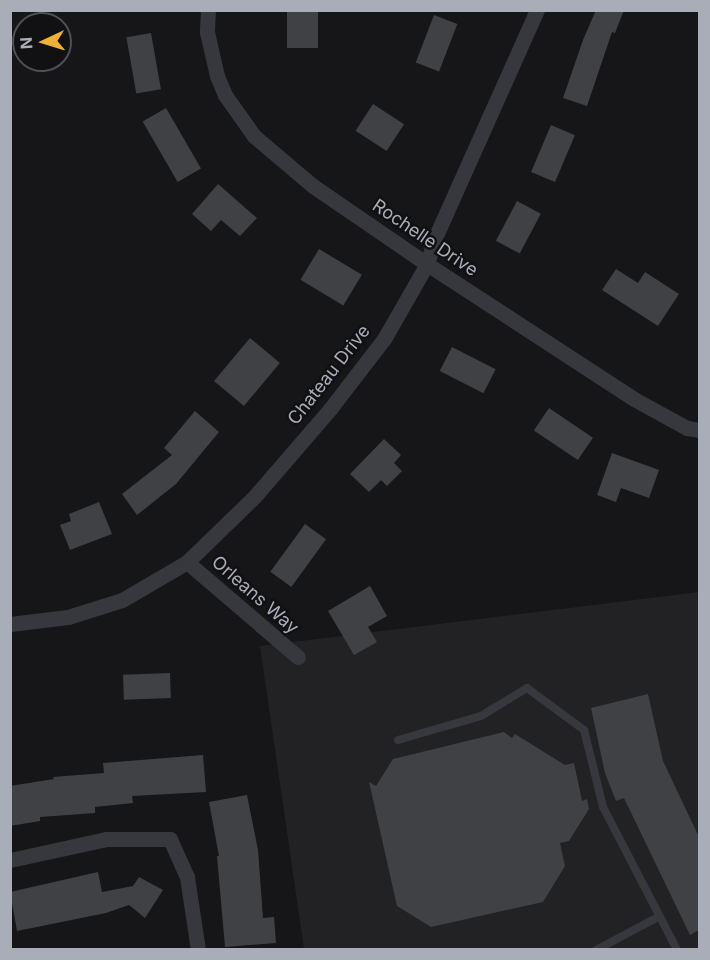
<!DOCTYPE html>
<style>
body{margin:0}
#map{position:relative;width:710px;height:960px;overflow:hidden;background:#161618;font-family:Inter,sans-serif}
div>[style]{position:absolute}
.built>*{inset:0;background:#222225}
.building>*{inset:0;background:#404145;transform-origin:0 0}
.lane>*{height:8px;margin:-4px;padding:0 4px;transform-origin:4px;border-radius:4px;background:#37383d}
.street>*{height:15px;margin:-7.5px;padding:0 7.5px;transform-origin:7.5px;border-radius:7.5px;background:#37383d}
span{translate:-50% -50%;white-space:nowrap;text-align:center;line-height:1.15;-webkit-text-stroke:5px #111113;paint-order:stroke}
.street-label{font-size:18px;color:#a8adb8}
.frame{position:absolute;inset:0;border:12px solid #a8adb8;pointer-events:none}
.north{position:absolute;left:12px;top:12px;width:60px;height:60px;box-sizing:border-box;background:#111113;border:2px solid #4d4f55;border-radius:50%;rotate:266deg;font-size:16px;font-weight:700;line-height:24px;text-align:center;color:#a8adb8}
.north::after{content:'';display:block;margin:auto;width:21px;height:27px;background:#f2b134;clip-path:polygon(50% 0,100% 100%,50% 72%,0 100%)}
</style>
<div id="map">
<div class="built">
<i style="clip-path:polygon(699px 592px,699px 949px,304px 949px,260px 646px)"></i>
</div>
<div class="building">
<i style="left:287px;top:10px;width:31px;height:38px"></i>
<i style="clip-path:polygon(596px 10px,624px 10px,615px 33px,612px 32px,587px 106px,563px 98px,583px 40px)"></i>
<i style="left:434px;top:15px;width:25px;height:51px;rotate:21deg"></i>
<i style="left:151px;top:33px;width:57px;height:25px;rotate:80deg"></i>
<i style="left:373px;top:104px;width:37px;height:32px;rotate:33deg"></i>
<i style="left:166px;top:108px;width:70px;height:27px;rotate:60deg"></i>
<i style="left:551px;top:125px;width:26px;height:51px;rotate:23deg"></i>
<i style="clip-path:polygon(218px 184px,257px 218px,240px 236px,221px 220px,211px 231px,192px 214px)"></i>
<i style="left:517px;top:201px;width:27px;height:45px;rotate:28deg"></i>
<i style="left:319px;top:249px;width:50px;height:36px;rotate:31deg"></i>
<i style="clip-path:polygon(616px 269px,638px 283px,645px 272px,679px 294px,658px 326px,602px 290px)"></i>
<i style="left:250px;top:338px;width:39px;height:56px;rotate:40deg"></i>
<i style="left:452px;top:347px;width:49px;height:27px;rotate:27deg"></i>
<i style="left:549px;top:408px;width:53px;height:27px;rotate:34deg"></i>
<i style="clip-path:polygon(195px 411px,219px 432px,176px 484px,137px 515px,122px 494px,172px 455px,164px 448px)"></i>
<i style="clip-path:polygon(384px 439px,401px 455px,394px 463px,402px 471px,387px 486px,381px 480px,369px 492px,350px 474px)"></i>
<i style="clip-path:polygon(612px 453px,659px 470px,649px 498px,621px 488px,616px 502px,597px 495px)"></i>
<i style="clip-path:polygon(99px 502px,112px 534px,70px 550px,60px 525px,71px 521px,69px 514px)"></i>
<i style="left:305px;top:524px;width:26px;height:59px;rotate:36deg"></i>
<i style="clip-path:polygon(370px 586px,387px 616px,368px 627px,377px 642px,354px 655px,328px 611px)"></i>
<i style="left:170px;top:673px;width:25px;height:47px;rotate:88deg"></i>
<i style="clip-path:polygon(648px 694px,663px 761px,699px 837px,699px 930px,690px 935px,624px 798px,616px 801px,605px 773px,591px 708px)"></i>
<i style="clip-path:polygon(504px 732px,512px 738px,515px 734px,565px 765px,574px 763px,582px 801px,587px 799px,589px 809px,569px 841px,560px 843px,565px 866px,543px 902px,431px 927px,397px 906px,369px 782px,376px 786px,393px 759px)"></i>
<i style="clip-path:polygon(203px 755px,206px 792px,132px 796px,133px 803px,95px 807px,95px 813px,40px 817px,40px 821px,10px 826px,10px 786px,54px 779px,53px 777px,104px 773px,103px 763px)"></i>
<i style="clip-path:polygon(247px 795px,258px 850px,263px 918px,274px 917px,276px 943px,225px 947px,217px 856px,219px 856px,209px 802px)"></i>
<i style="clip-path:polygon(98px 872px,102px 892px,133px 886px,139px 877px,163px 890px,145px 918px,129px 905px,106px 913px,17px 931px,10px 892px)"></i>
</div>
<div class="lane">
<i style="left:398px;top:740px;width:86px;rotate:-16.1deg"></i>
<i style="left:481px;top:716px;width:54px;rotate:-31.3deg"></i>
<i style="left:527px;top:688px;width:71px;rotate:36.4deg"></i>
<i style="left:584px;top:730px;width:79px;rotate:76.1deg"></i>
<i style="left:603px;top:807px;width:161px;rotate:62.6deg"></i>
<i style="left:596px;top:950px;width:72px;rotate:-28deg"></i>
</div>
<div class="street">
<i style="left:208px;top:10px;width:22px;rotate:93deg"></i>
<i style="left:207px;top:32px;width:45px;rotate:77.2deg"></i>
<i style="left:217px;top:76px;width:21px;rotate:67deg"></i>
<i style="left:225px;top:95px;width:50px;rotate:54.7deg"></i>
<i style="left:254px;top:136px;width:77px;rotate:40.3deg"></i>
<i style="left:313px;top:186px;width:138px;rotate:34.4deg"></i>
<i style="left:427px;top:264px;width:247px;rotate:33.1deg"></i>
<i style="left:634px;top:399px;width:60px;rotate:28.7deg"></i>
<i style="left:687px;top:428px;width:13px;rotate:9deg"></i>
<i style="left:187px;top:562px;width:146px;rotate:40.6deg"></i>
<i style="left:10px;top:624px;width:58px;rotate:-6.9deg"></i>
<i style="left:68px;top:617px;width:57px;rotate:-17.5deg"></i>
<i style="left:122px;top:600px;width:75px;rotate:-30.3deg"></i>
<i style="left:187px;top:562px;width:95px;rotate:-44.1deg"></i>
<i style="left:255px;top:496px;width:115px;rotate:-49.2deg"></i>
<i style="left:330px;top:409px;width:88px;rotate:-52.4deg"></i>
<i style="left:384px;top:339px;width:86px;rotate:-60.2deg"></i>
<i style="left:427px;top:264px;width:27px;rotate:-73deg"></i>
<i style="left:435px;top:238px;width:250px;rotate:-65.9deg"></i>
<i style="left:10px;top:860px;width:98px;rotate:-12.3deg"></i>
<i style="left:106px;top:839px;width:64px"></i>
<i style="left:170px;top:839px;width:42px;rotate:65.9deg"></i>
<i style="left:187px;top:877px;width:74px;rotate:81.4deg"></i>
</div>
<div class="street-label">
<span style="left:425px;top:238px;rotate:34deg">Rochelle Drive</span>
<span style="left:329px;top:375px;rotate:-52deg">Chateau Drive</span>
<span style="left:255px;top:595px;rotate:41deg">Orleans Way</span>
</div>
<div class="frame"></div>
<div class="north">N</div>
</div>
